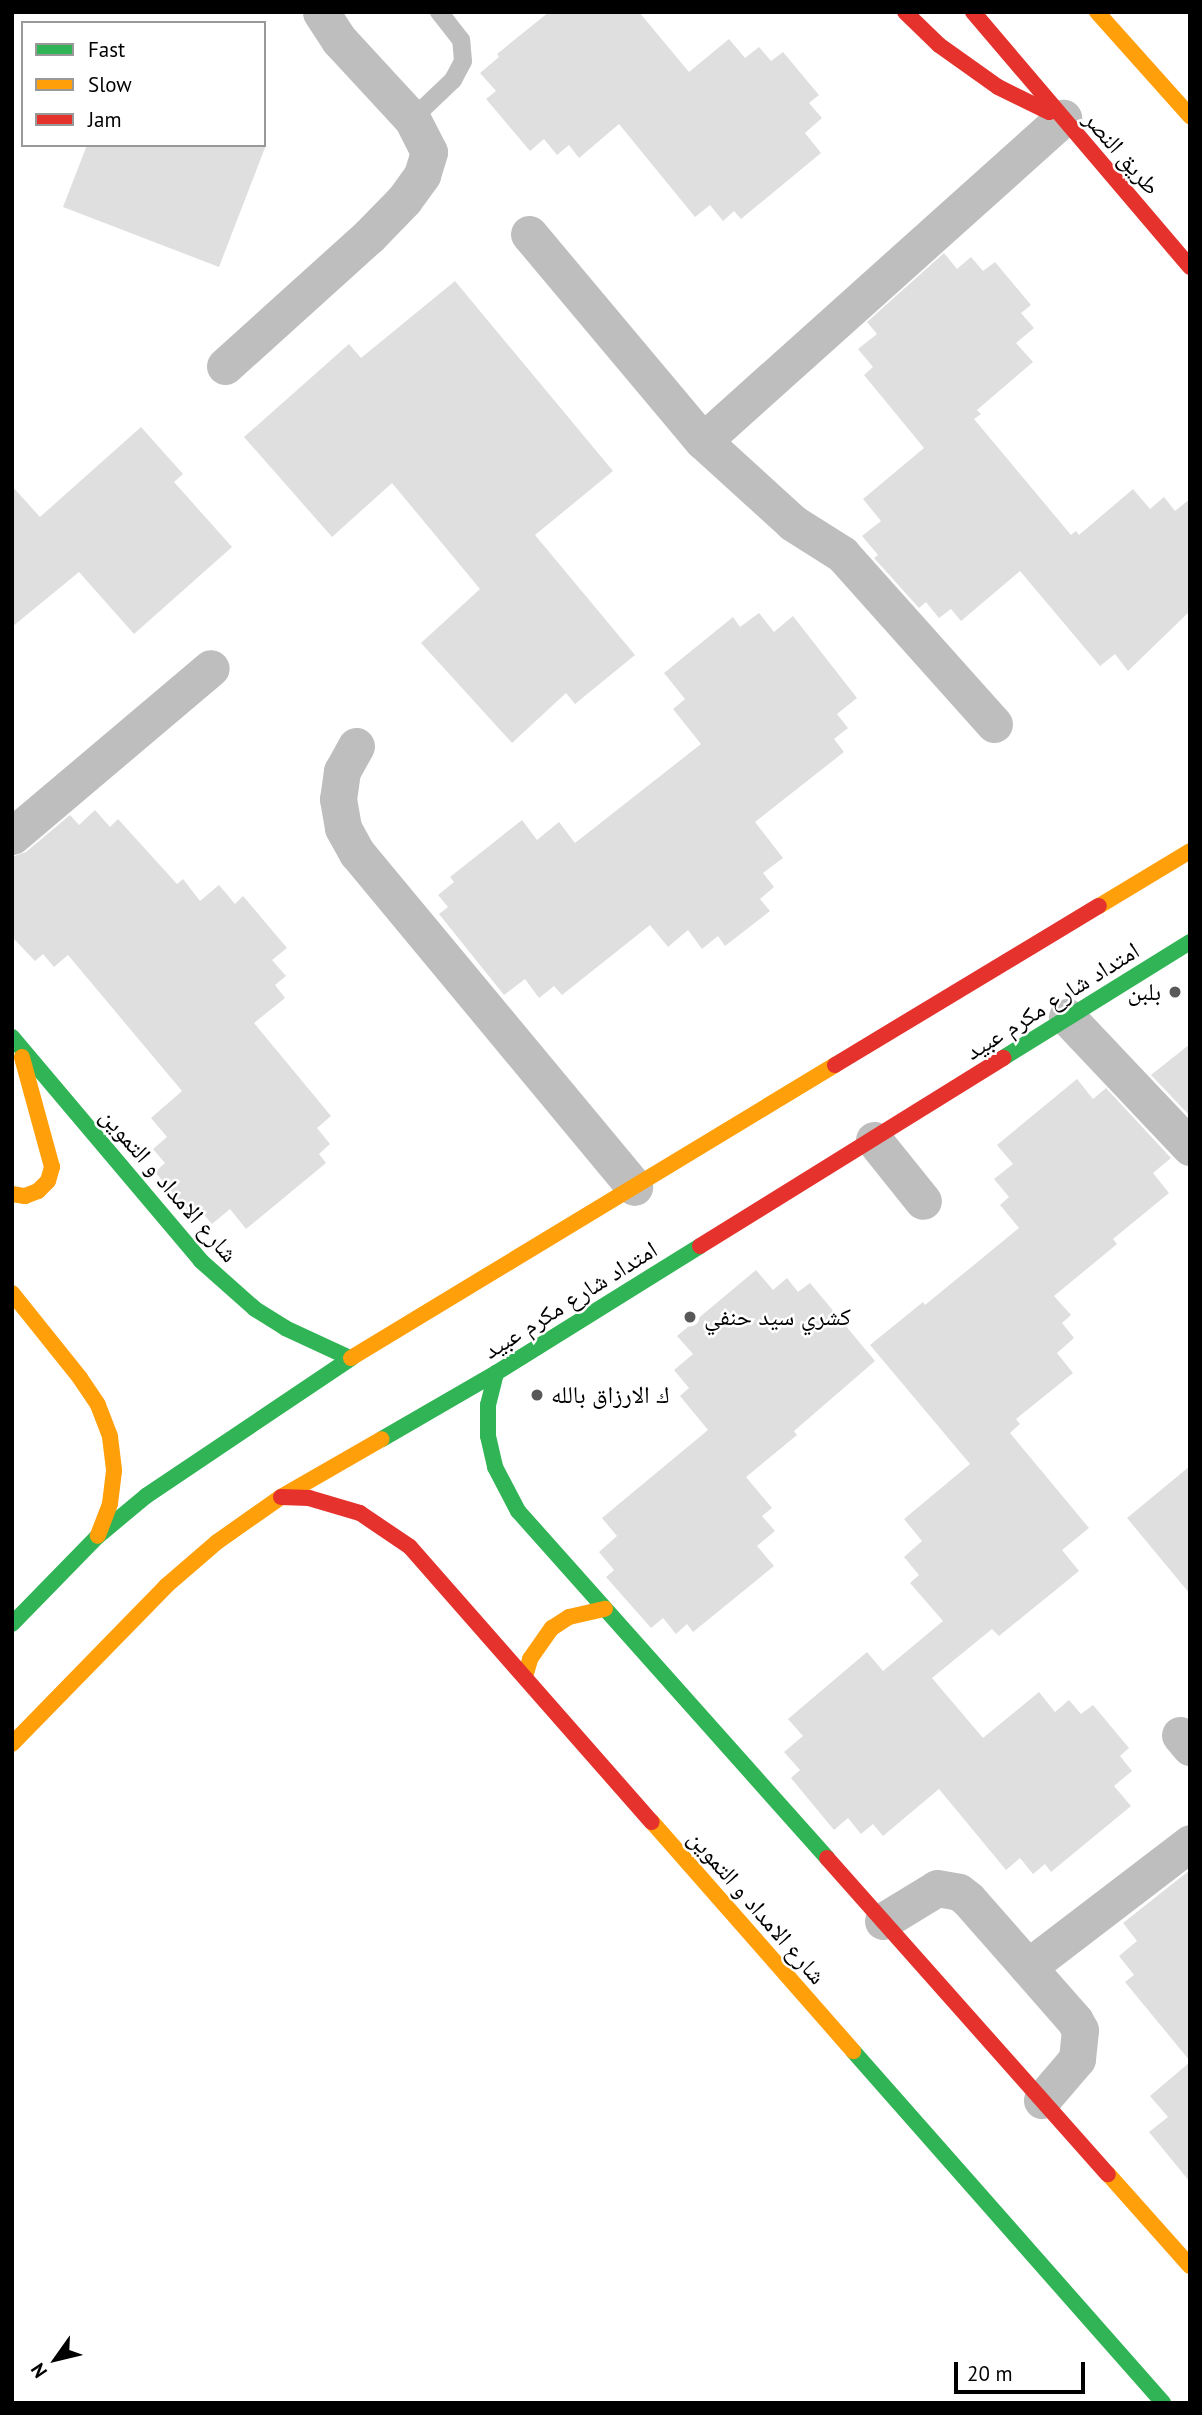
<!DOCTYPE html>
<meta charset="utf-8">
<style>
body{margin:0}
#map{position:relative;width:1202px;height:2415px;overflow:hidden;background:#fff;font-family:"PT Sans","Noto Naskh Arabic",sans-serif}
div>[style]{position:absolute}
.building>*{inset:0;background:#dfdfdf}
.lane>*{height:18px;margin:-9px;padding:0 9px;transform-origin:9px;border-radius:9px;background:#bebebe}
.street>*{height:37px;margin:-18.5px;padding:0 18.5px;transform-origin:18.5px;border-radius:18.5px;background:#bebebe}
.fast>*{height:16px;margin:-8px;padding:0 8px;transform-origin:8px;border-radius:8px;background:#30b455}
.slow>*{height:16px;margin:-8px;padding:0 8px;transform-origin:8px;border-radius:8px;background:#ff9f0a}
.jam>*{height:16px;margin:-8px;padding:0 8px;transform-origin:8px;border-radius:8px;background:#e5322d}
.dots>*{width:19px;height:19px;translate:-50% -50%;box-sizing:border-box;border:4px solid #fff;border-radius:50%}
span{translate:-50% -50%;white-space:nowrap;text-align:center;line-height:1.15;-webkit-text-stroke:5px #fff;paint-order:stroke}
.street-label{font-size:24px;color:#000}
.poi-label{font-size:24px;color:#000}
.right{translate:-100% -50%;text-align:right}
.left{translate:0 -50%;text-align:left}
.frame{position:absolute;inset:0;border:14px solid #000;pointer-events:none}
.legend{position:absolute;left:21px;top:21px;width:245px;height:126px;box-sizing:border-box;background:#fff;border:2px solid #999;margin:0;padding:9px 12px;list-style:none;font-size:21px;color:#000}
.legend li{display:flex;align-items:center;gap:14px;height:35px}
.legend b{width:35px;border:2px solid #999}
.north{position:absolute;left:21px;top:2324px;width:70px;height:70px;-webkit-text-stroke:5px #fff;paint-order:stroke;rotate:236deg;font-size:19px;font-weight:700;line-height:28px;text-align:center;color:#000}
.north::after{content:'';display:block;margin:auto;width:24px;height:32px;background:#000;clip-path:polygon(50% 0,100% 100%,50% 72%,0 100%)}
.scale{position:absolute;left:954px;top:2362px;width:131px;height:32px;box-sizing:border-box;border:4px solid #000;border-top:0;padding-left:9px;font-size:21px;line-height:24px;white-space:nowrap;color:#000;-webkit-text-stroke:5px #fff;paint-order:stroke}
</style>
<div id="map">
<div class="building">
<i style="clip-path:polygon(549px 12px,639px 12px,689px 72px,729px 39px,745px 58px,759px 47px,771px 61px,783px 52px,819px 95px,809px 103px,822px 118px,805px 133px,821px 153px,741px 219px,734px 211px,723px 221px,710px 205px,695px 217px,619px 124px,579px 158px,569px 145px,557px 155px,544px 139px,530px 151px,486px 99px,496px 91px,480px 73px,499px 57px,497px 54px)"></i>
<i style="clip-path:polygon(87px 145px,266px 145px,219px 267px,63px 207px)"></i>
<i style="clip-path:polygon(944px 253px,957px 269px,971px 257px,983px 271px,995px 262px,1031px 305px,1021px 313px,1034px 328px,1016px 343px,1033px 362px,977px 410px,981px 414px,974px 419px,1071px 535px,1076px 531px,1079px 535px,1133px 489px,1150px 509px,1164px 497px,1175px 511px,1190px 499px,1190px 611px,1128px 671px,1115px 654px,1100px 666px,1020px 571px,961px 621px,951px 609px,939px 618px,926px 602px,919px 608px,874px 558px,878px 555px,862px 536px,881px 521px,863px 499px,924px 448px,864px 375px,873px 367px,858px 349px,877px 334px,867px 322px)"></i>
<i style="clip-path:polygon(455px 281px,613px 471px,535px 535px,635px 655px,575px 704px,566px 693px,512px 743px,421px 643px,480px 589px,392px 483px,332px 537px,244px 437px,349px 344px,361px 358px)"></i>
<i style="clip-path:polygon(141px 427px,183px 474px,174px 482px,232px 547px,134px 634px,79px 572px,12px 627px,12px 486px,40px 517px)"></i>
<i style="clip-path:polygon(759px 613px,774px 632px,793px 616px,857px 698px,837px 714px,848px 728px,834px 739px,844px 752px,755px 822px,783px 858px,763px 873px,774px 887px,760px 899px,770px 911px,725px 946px,718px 936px,702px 949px,688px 930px,668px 947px,650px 925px,562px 995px,554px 986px,539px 998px,525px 979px,504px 995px,439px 914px,448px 907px,438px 895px,454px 882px,450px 877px,522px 820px,537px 840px,559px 822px,575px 843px,701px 744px,673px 709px,685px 699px,664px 673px,733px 617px,740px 627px)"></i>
<i style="clip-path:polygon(95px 810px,110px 827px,118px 819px,177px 884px,183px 879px,200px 901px,219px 885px,235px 904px,243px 896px,287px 948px,272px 960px,286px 976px,275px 985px,285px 998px,254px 1023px,331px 1116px,317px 1128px,330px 1144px,319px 1154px,326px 1163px,246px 1229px,230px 1209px,212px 1224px,199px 1209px,191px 1215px,155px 1172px,165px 1163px,153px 1149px,167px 1137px,151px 1118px,182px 1091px,68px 955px,54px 967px,43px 954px,35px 961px,12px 937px,12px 857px,26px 852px,70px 815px,79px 825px)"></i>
<i style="clip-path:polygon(1190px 1044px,1190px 1116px,1151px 1075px)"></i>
<i style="clip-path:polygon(1077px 1079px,1093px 1099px,1106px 1088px,1171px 1158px,1153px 1173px,1169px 1193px,1113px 1239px,1117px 1244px,1054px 1296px,1071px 1315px,1062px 1323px,1074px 1338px,1057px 1353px,1073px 1373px,1016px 1419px,1020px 1424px,1010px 1433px,1089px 1528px,1062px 1550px,1079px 1571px,999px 1636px,992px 1629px,932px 1678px,983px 1738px,1039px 1692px,1055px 1712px,1069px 1700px,1081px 1714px,1093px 1705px,1129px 1748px,1120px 1756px,1132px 1771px,1114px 1786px,1131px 1806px,1051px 1872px,1045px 1864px,1033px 1874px,1020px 1858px,1006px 1870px,939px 1789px,883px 1836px,873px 1824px,861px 1834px,848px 1818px,834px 1830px,791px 1778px,800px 1770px,784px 1752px,803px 1736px,788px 1719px,867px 1652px,883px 1671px,943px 1621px,910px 1583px,919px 1575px,904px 1557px,922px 1541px,904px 1519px,970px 1464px,870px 1345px,923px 1302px,925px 1305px,1019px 1228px,1000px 1205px,1009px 1197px,994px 1179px,1013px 1164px,997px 1145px)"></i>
<i style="clip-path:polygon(756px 1270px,773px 1290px,787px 1278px,798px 1292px,810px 1283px,875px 1361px,794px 1431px,797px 1435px,746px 1477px,772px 1508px,762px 1516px,775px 1531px,757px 1546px,774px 1566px,693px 1632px,687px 1624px,676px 1634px,663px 1618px,651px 1628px,606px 1577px,614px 1570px,599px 1552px,617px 1536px,602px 1518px,708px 1430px,680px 1396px,689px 1388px,674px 1370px,693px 1354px,677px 1336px)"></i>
<i style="clip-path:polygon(1190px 1466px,1190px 1594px,1127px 1518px)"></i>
<i style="clip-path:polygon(1190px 1870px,1190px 2061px,1125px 1982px,1134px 1975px,1119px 1956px,1137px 1941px,1123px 1923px)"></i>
<i style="clip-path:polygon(1190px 2062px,1190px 2182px,1149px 2132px,1168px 2117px,1150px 2096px)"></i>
</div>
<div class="lane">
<i style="left:412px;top:119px;width:57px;rotate:-43.6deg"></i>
<i style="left:453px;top:80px;width:21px;rotate:-62deg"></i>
<i style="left:463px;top:61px;width:21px;rotate:-95deg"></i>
<i style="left:461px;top:40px;width:36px;rotate:-128deg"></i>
</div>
<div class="street">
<i style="left:529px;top:234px;width:270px;rotate:50deg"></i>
<i style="left:703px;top:441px;width:122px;rotate:42.3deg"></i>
<i style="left:793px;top:523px;width:58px;rotate:32.3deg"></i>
<i style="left:842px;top:554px;width:228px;rotate:48.2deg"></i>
<i style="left:225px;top:366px;width:194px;rotate:-42.1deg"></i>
<i style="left:369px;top:236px;width:50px;rotate:-45.8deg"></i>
<i style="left:404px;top:200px;width:31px;rotate:-54deg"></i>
<i style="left:422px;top:175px;width:24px;rotate:-73deg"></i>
<i style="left:429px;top:152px;width:37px;rotate:-117deg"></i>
<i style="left:412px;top:119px;width:108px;rotate:-132.7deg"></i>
<i style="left:339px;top:40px;width:33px;rotate:-123deg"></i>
<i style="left:703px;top:441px;width:484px;rotate:-41.9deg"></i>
<i style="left:356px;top:746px;width:29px;rotate:119deg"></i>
<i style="left:342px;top:771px;width:28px;rotate:98deg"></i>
<i style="left:338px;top:799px;width:29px;rotate:80deg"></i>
<i style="left:343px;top:828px;width:29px;rotate:61deg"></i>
<i style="left:357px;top:853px;width:434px;rotate:50.3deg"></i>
<i style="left:12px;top:836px;width:260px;rotate:-40.2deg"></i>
<i style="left:1067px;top:1017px;width:179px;rotate:46.6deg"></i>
<i style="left:874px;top:1140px;width:78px;rotate:51.2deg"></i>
<i style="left:1180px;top:1735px;width:16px;rotate:50deg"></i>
<i style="left:883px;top:1921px;width:63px;rotate:-31.4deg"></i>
<i style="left:937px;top:1888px;width:22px;rotate:10deg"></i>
<i style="left:959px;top:1892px;width:11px;rotate:38deg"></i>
<i style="left:968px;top:1899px;width:162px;rotate:48.7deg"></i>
<i style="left:1075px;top:2021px;width:10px;rotate:61deg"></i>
<i style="left:1080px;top:2030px;width:29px;rotate:96deg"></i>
<i style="left:1077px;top:2059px;width:54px;rotate:130.5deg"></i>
<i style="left:1028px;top:1967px;width:204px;rotate:-37.4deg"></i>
</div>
<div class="fast">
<i style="left:12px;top:1037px;width:293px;rotate:49.8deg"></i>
<i style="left:201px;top:1261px;width:72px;rotate:41.6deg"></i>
<i style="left:255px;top:1309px;width:36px;rotate:32deg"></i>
<i style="left:285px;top:1328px;width:72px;rotate:24.8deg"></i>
<i style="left:1003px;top:1058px;width:220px;rotate:-31.8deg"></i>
<i style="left:496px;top:1373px;width:33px;rotate:104deg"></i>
<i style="left:488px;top:1405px;width:31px;rotate:90deg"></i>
<i style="left:488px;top:1436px;width:32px;rotate:77deg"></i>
<i style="left:495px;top:1467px;width:50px;rotate:62.4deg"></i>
<i style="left:518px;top:1511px;width:465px;rotate:48.3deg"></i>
<i style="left:382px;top:1439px;width:132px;rotate:-30.1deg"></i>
<i style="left:496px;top:1373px;width:240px;rotate:-31.9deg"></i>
<i style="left:12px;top:1624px;width:123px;rotate:-45.7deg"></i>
<i style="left:98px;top:1536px;width:62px;rotate:-39.8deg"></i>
<i style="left:146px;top:1496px;width:247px;rotate:-33.9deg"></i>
<i style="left:853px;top:2051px;width:469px;rotate:48.6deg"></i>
</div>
<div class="slow">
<i style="left:1097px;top:12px;width:140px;rotate:48.2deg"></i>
<i style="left:1099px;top:906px;width:106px;rotate:-31.1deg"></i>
<i style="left:12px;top:1194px;width:13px;rotate:9deg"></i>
<i style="left:25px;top:1196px;width:14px;rotate:-21deg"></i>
<i style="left:38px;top:1191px;width:14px;rotate:-45deg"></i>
<i style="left:48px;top:1181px;width:15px;rotate:-74deg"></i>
<i style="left:52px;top:1167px;width:114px;rotate:-105.3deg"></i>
<i style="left:12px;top:1293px;width:109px;rotate:51.3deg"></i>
<i style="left:80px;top:1378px;width:32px;rotate:56deg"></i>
<i style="left:98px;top:1405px;width:34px;rotate:69deg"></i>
<i style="left:110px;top:1437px;width:34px;rotate:83deg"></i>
<i style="left:114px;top:1471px;width:33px;rotate:97deg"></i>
<i style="left:110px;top:1504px;width:34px;rotate:111deg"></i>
<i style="left:351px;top:1358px;width:566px;rotate:-31.19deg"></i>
<i style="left:525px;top:1677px;width:19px;rotate:-74deg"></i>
<i style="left:530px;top:1659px;width:38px;rotate:-55deg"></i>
<i style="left:552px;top:1628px;width:20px;rotate:-33deg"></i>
<i style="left:569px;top:1617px;width:37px;rotate:-13deg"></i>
<i style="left:12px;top:1744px;width:221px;rotate:-45.7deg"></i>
<i style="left:166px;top:1586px;width:67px;rotate:-40.8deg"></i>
<i style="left:217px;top:1542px;width:78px;rotate:-35.1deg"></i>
<i style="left:281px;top:1497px;width:116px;rotate:-29.9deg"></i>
<i style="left:652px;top:1822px;width:305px;rotate:48.7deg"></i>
<i style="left:1108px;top:2174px;width:123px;rotate:48.3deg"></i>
</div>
<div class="jam">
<i style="left:905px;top:12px;width:47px;rotate:44.1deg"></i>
<i style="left:939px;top:45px;width:72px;rotate:35.4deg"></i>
<i style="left:998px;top:87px;width:57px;rotate:26.1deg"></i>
<i style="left:973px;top:12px;width:335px;rotate:49.6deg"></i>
<i style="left:835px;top:1065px;width:308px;rotate:-31.1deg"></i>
<i style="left:700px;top:1246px;width:357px;rotate:-31.8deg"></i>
<i style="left:281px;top:1497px;width:28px;rotate:2deg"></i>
<i style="left:309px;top:1498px;width:53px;rotate:16.4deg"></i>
<i style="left:360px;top:1513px;width:60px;rotate:34.2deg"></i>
<i style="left:410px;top:1547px;width:366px;rotate:48.7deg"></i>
<i style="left:827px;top:1858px;width:423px;rotate:48.4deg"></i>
</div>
<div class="dots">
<i style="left:1175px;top:992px;background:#595959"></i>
<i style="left:690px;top:1317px;background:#595959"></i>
<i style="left:537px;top:1395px;background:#595959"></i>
</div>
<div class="street-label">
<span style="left:1122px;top:153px;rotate:49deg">طريق النصر</span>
<span style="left:1052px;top:1001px;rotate:-32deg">امتداد شارع مكرم عبيد</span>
<span style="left:169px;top:1185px;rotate:49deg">شارع الامداد و التموين</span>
<span style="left:570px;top:1300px;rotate:-32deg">امتداد شارع مكرم عبيد</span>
<span style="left:757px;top:1907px;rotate:49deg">شارع الامداد و التموين</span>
</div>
<div class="poi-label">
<span class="right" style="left:1161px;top:992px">بلبن</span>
<span class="left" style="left:704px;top:1317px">كشري سيد حنفي</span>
<span class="left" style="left:551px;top:1395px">ك الارزاق بالله</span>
</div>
<div class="frame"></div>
<ul class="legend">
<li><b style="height:9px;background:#30b455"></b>Fast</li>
<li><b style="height:9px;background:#ff9f0a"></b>Slow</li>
<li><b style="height:9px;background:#e5322d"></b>Jam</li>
</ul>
<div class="north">N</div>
<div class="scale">20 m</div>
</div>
